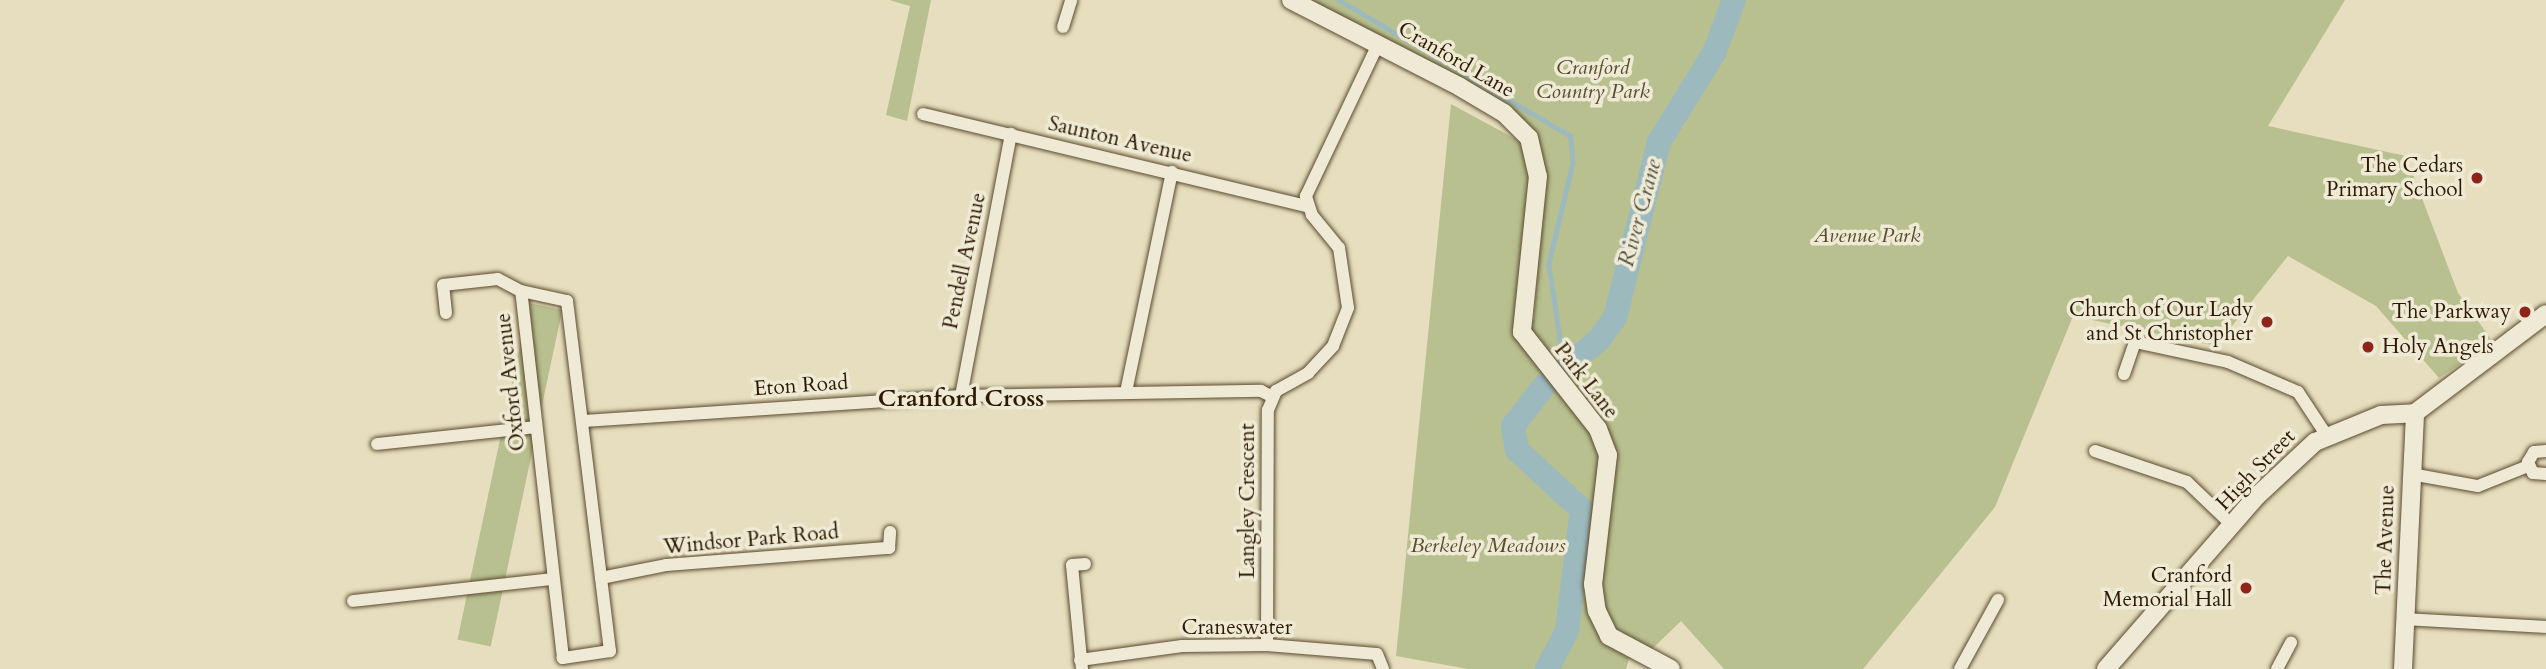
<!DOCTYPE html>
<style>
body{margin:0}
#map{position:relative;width:2546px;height:669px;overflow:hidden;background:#e6debe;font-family:Cardo,serif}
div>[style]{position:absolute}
.green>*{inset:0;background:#b8c08f;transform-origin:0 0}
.stream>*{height:4.5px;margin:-2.25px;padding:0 2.25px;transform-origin:2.25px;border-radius:2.25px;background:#9cb9bd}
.river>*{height:24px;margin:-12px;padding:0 12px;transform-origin:12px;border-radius:12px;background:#9cb9bd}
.roads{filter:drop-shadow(0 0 2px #5c4a30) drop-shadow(0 0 2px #5c4a30)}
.street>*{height:12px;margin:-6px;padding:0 6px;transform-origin:6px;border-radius:6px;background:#efead5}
.secondary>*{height:18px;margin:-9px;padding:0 9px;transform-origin:9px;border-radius:9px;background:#efead5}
.dots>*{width:19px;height:19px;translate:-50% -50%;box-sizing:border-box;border:4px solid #efead5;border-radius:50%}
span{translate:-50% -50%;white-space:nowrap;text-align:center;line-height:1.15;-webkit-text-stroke:7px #efead5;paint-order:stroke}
.street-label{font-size:21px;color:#2e1900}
.park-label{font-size:21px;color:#574b2b;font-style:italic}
.poi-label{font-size:21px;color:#2e1900}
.right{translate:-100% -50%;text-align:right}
.left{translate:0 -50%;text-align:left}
.water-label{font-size:23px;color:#545142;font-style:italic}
.quarter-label{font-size:24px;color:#2e1900;font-weight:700}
</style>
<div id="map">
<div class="green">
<i style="clip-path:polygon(889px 0,931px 0,907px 121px,886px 115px,910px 6px)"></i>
<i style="clip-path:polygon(1303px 0,2345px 0,2268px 126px,2406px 156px,2458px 293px,2493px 342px,2439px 378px,2376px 306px,2288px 256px,2216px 346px,2073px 316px,1995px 507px,1863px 669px,1724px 669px,1681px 621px,1651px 650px,1629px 659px,1626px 669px,1468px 669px,1396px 656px,1451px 104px,1521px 142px,1532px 178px,1516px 332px,1534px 319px,1544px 179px,1533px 133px,1404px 49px)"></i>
<i style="left:529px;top:303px;width:34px;height:344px;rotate:12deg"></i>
</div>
<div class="stream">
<i style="left:1339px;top:0;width:269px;rotate:30.4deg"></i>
<i style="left:1571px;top:136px;width:27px;rotate:86deg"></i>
<i style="left:1573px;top:163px;width:104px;rotate:103.4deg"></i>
<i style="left:1549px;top:264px;width:102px;rotate:81.6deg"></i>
</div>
<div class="river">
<i style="left:1553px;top:376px;width:57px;rotate:-37.9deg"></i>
<i style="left:1598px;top:341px;width:29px;rotate:-54deg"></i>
<i style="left:1615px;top:318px;width:181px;rotate:-76deg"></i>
<i style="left:1659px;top:142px;width:105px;rotate:-58.3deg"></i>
<i style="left:1714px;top:53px;width:57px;rotate:-69.3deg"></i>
<i style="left:1544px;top:386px;width:51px;rotate:127.8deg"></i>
<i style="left:1513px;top:426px;width:24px;rotate:81deg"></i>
<i style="left:1517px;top:450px;width:88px;rotate:42.7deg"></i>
<i style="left:1582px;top:510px;width:122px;rotate:97.1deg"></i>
<i style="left:1567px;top:631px;width:43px;rotate:117.8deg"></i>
</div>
<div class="roads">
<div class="street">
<i style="left:1063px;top:27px;width:28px;rotate:-73deg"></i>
<i style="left:923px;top:114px;width:395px;rotate:13.5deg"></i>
<i style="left:521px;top:291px;width:47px;rotate:12.3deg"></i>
<i style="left:567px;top:301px;width:353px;rotate:83deg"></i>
<i style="left:610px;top:651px;width:48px;rotate:171.5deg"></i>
<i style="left:563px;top:658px;width:369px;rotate:-96.5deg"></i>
<i style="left:446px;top:313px;width:28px;rotate:-96deg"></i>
<i style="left:443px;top:285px;width:55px;rotate:-6.2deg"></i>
<i style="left:498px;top:279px;width:26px;rotate:28deg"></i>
<i style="left:2124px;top:374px;width:34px;rotate:-71deg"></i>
<i style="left:2135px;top:342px;width:95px;rotate:12.1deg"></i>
<i style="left:2228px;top:362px;width:76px;rotate:23.2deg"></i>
<i style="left:2298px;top:392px;width:53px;rotate:56.6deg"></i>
<i style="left:1126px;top:392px;width:225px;rotate:-78.2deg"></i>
<i style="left:961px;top:396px;width:267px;rotate:-79.2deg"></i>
<i style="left:584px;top:421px;width:378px;rotate:-3.8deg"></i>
<i style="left:961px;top:396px;width:300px;rotate:-1deg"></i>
<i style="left:1261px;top:391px;width:11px;rotate:27deg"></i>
<i style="left:377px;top:444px;width:159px;rotate:-6.1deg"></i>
<i style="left:2095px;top:451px;width:97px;rotate:18.6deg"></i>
<i style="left:2187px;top:482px;width:64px;rotate:43.7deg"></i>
<i style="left:2546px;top:451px;width:12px;rotate:175deg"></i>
<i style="left:2534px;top:452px;width:12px;rotate:121deg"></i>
<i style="left:2528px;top:462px;width:12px;rotate:66deg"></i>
<i style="left:2533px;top:473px;width:13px;rotate:4deg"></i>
<i style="left:2411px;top:474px;width:68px;rotate:10.2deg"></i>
<i style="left:2478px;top:486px;width:54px;rotate:-21.8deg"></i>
<i style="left:601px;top:578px;width:66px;rotate:-11.3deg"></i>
<i style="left:666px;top:565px;width:224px;rotate:-4.4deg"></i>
<i style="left:889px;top:548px;width:16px;rotate:-86deg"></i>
<i style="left:353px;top:601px;width:200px;rotate:-6.3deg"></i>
<i style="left:2405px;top:619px;width:141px;rotate:3.2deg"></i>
<i style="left:1267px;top:645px;width:235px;rotate:-89.8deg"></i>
<i style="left:1268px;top:410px;width:21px;rotate:-67deg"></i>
<i style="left:1276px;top:391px;width:37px;rotate:-29deg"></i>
<i style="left:1308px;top:373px;width:37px;rotate:-47deg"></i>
<i style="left:1333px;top:346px;width:41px;rotate:-68.5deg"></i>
<i style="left:1348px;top:308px;width:61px;rotate:-98.5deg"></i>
<i style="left:1339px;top:248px;width:43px;rotate:-129.3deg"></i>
<i style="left:1312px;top:215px;width:20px;rotate:-108deg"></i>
<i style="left:1306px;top:196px;width:170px;rotate:-64.6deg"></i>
<i style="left:1080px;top:660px;width:103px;rotate:-7.8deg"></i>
<i style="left:1182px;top:646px;width:85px;rotate:-0.7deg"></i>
<i style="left:1267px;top:645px;width:110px;rotate:4.7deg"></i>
<i style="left:1377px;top:654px;width:16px;rotate:68deg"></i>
<i style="left:1082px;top:669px;width:104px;rotate:-95.5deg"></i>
<i style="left:1072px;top:565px;width:13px;rotate:-4deg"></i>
<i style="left:1960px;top:669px;width:79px;rotate:-61.2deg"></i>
<i style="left:2277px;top:669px;width:30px;rotate:-62deg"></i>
</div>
<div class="secondary">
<i style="left:1291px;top:0;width:190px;rotate:27.2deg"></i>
<i style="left:1460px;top:87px;width:51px;rotate:30.6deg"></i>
<i style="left:1504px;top:113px;width:35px;rotate:45deg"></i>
<i style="left:1529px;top:138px;width:39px;rotate:77deg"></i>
<i style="left:1538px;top:176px;width:157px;rotate:95.9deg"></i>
<i style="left:1522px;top:332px;width:123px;rotate:51.9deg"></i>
<i style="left:1598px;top:429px;width:28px;rotate:69deg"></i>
<i style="left:1608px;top:455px;width:130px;rotate:96.6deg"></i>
<i style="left:1593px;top:584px;width:27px;rotate:82deg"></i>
<i style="left:1597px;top:611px;width:28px;rotate:64deg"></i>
<i style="left:1609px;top:636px;width:70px;rotate:28deg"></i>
<i style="left:2106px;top:669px;width:230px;rotate:-48.9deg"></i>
<i style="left:2257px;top:496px;width:79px;rotate:-43deg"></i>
<i style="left:2315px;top:442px;width:71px;rotate:-22.2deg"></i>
<i style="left:2381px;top:415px;width:34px;rotate:-3deg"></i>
<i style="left:2415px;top:413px;width:164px;rotate:-37.1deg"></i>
<i style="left:2403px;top:669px;width:256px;rotate:-87.3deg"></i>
</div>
</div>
<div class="dots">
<i style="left:2477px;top:178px;background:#8f2418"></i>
<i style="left:2525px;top:312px;background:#8f2418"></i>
<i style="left:2267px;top:322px;background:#8f2418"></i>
<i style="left:2368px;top:347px;background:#8f2418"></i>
<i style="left:2246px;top:588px;background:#8f2418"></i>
</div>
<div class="street-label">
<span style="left:1456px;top:60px;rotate:30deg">Cranford Lane</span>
<span style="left:1120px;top:140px;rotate:13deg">Saunton Avenue</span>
<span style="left:965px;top:261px;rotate:-78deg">Pendell Avenue</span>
<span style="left:1586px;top:381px;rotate:52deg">Park Lane</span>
<span style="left:511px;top:382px;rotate:-96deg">Oxford Avenue</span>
<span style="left:801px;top:386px;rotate:-4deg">Eton Road</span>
<span style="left:2256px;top:470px;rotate:-46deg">High Street</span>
<span style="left:1248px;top:501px;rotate:-90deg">Langley Crescent</span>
<span style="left:751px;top:540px;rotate:-5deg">Windsor Park Road</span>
<span style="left:2386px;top:540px;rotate:-88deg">The Avenue</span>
<span style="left:1237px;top:628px">Craneswater</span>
</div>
<div class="park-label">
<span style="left:1593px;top:80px">Cranford<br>Country Park</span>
<span style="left:1867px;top:236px">Avenue Park</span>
<span style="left:1488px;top:546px">Berkeley Meadows</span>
</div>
<div class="poi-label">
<span class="right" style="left:2463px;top:178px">The Cedars<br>Primary School</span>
<span class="right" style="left:2253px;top:322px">Church of Our Lady<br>and St Christopher</span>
<span class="right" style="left:2511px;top:312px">The Parkway</span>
<span class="left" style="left:2382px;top:347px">Holy Angels</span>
<span class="right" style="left:2232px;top:588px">Cranford<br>Memorial Hall</span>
</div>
<div class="water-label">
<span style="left:1640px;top:213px;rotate:-75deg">River Crane</span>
</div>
<div class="quarter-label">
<span style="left:961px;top:399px">Cranford Cross</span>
</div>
</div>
